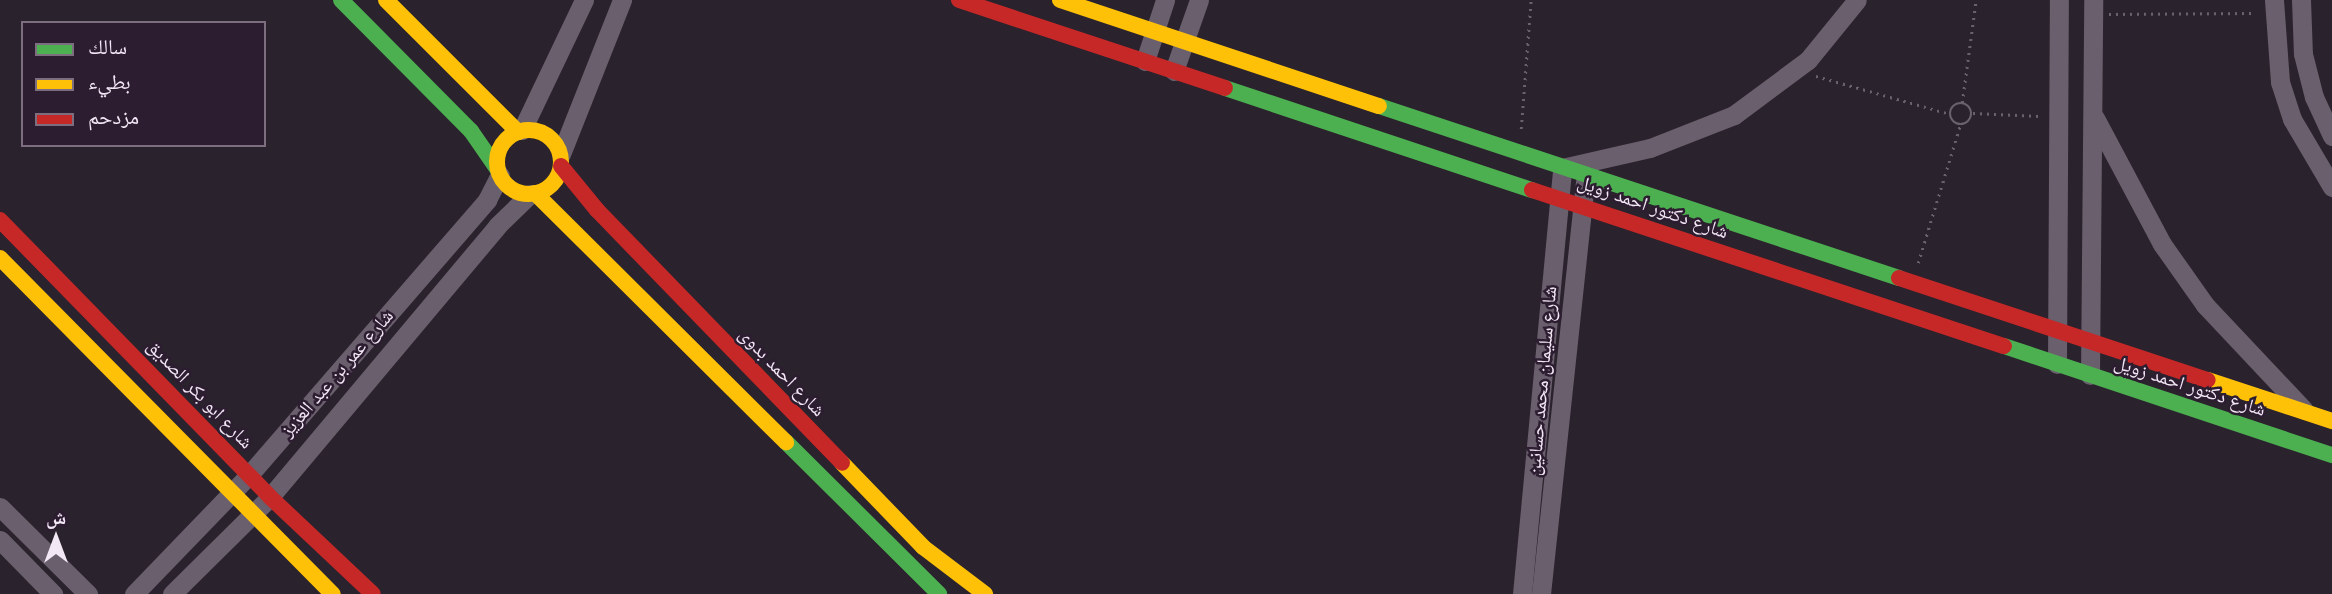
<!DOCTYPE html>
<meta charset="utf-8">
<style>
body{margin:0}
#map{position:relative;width:2332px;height:594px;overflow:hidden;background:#2a222c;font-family:Quicksand,"Noto Naskh Arabic",sans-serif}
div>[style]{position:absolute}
.path>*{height:2.5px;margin-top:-1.25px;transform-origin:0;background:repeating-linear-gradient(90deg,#69616b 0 2px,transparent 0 7px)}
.path>.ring{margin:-1.25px;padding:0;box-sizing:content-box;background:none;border:2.5px solid #69616b;border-radius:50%}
.street>*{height:19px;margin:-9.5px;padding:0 9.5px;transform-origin:9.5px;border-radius:9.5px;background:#6a5f6d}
.fast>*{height:16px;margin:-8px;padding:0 8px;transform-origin:8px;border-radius:8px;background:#4caf50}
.slow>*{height:16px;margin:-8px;padding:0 8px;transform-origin:8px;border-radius:8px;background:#ffc107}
.slow>.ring{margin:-8px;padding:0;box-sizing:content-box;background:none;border:16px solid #ffc107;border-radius:50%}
.jam>*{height:16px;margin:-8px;padding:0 8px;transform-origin:8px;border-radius:8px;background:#c62828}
span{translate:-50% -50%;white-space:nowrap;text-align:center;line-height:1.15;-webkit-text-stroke:5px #2d1d31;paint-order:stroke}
.street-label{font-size:19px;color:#f2e7f4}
.legend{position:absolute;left:21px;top:21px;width:245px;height:126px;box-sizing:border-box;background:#2d1d31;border:2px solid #7c6e7f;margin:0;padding:9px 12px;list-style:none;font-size:21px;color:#f2e7f4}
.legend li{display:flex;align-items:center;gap:14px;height:35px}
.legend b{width:35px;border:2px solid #7c6e7f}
.north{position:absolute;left:21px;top:503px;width:70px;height:70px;-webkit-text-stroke:5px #2d1d31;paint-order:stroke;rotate:0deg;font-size:19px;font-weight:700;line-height:28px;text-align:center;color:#f2e7f4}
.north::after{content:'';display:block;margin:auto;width:24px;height:32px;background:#f2e7f4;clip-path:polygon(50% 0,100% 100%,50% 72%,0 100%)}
</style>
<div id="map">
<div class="path">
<i style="left:2109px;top:14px;width:147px;rotate:-0.4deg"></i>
<i style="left:1816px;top:76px;width:139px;rotate:15.8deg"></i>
<i class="ring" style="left:1950px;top:103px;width:19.5px;height:19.5px"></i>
<i style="left:1962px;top:103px;width:104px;rotate:-82.3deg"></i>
<i style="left:1973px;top:113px;width:66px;rotate:2.6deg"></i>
<i style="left:1521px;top:129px;width:129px;rotate:-85.6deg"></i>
<i style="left:1918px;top:263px;width:143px;rotate:-73deg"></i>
</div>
<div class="street">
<i style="left:2274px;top:0;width:82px;rotate:85.8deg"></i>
<i style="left:2280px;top:82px;width:39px;rotate:72deg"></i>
<i style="left:2292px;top:119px;width:79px;rotate:59.5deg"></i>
<i style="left:2301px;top:0;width:54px;rotate:87.9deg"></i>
<i style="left:2303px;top:54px;width:44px;rotate:75.7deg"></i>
<i style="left:2314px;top:97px;width:43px;rotate:65.2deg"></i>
<i style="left:1145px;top:61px;width:64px;rotate:-71.8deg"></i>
<i style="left:1174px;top:71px;width:75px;rotate:-70.6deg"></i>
<i style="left:2095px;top:118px;width:143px;rotate:62deg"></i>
<i style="left:2162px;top:244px;width:75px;rotate:54.8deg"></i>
<i style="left:2205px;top:305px;width:144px;rotate:46.7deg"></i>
<i style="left:522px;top:130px;width:144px;rotate:-64.5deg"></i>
<i style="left:561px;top:154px;width:166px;rotate:-68.4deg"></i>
<i style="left:2057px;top:364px;width:364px;rotate:-89.7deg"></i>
<i style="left:2090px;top:375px;width:375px;rotate:-89.5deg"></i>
<i style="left:0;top:507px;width:124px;rotate:44.7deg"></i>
<i style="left:0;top:540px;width:76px;rotate:45.5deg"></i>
<i style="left:134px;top:594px;width:165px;rotate:-46deg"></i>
<i style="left:249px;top:475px;width:364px;rotate:-49.1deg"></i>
<i style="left:487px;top:200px;width:28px;rotate:-63deg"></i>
<i style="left:172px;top:594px;width:138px;rotate:-44.7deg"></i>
<i style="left:270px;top:497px;width:354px;rotate:-50deg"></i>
<i style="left:497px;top:226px;width:46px;rotate:-44.1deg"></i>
<i style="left:1522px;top:594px;width:428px;rotate:-84.6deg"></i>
<i style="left:1562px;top:168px;width:90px;rotate:-12.8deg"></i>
<i style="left:1650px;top:148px;width:90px;rotate:-21.4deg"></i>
<i style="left:1734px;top:115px;width:92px;rotate:-36.6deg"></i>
<i style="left:1808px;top:60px;width:77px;rotate:-50.8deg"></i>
<i style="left:1541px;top:594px;width:421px;rotate:-83.9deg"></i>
</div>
<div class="fast">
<i style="left:341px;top:0;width:185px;rotate:45.2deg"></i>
<i style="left:471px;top:131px;width:47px;rotate:55.3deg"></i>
<i style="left:1225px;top:88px;width:324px;rotate:18.4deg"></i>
<i style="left:1379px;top:106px;width:548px;rotate:18.3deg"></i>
<i style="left:2004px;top:346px;width:346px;rotate:18.4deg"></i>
<i style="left:786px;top:442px;width:216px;rotate:44.8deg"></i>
</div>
<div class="slow">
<i style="left:386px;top:0;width:187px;rotate:45deg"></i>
<i style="left:1060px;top:0;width:336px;rotate:18.4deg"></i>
<i class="ring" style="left:497px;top:130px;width:48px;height:48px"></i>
<i style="left:535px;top:193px;width:354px;rotate:44.8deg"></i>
<i style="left:0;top:258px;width:473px;rotate:45.3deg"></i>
<i style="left:2208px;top:380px;width:131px;rotate:18.3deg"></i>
<i style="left:842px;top:463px;width:117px;rotate:46deg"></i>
<i style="left:923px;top:547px;width:78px;rotate:37.2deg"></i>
</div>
<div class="jam">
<i style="left:959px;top:0;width:280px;rotate:18.3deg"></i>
<i style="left:561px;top:166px;width:57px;rotate:50.7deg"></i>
<i style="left:597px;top:210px;width:352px;rotate:45.9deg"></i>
<i style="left:1532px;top:190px;width:497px;rotate:18.3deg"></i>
<i style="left:0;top:220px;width:387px;rotate:45.7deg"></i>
<i style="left:270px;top:497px;width:141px;rotate:43.3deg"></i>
<i style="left:1899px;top:278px;width:325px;rotate:18.3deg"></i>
</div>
<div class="street-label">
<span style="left:1653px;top:207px;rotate:19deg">شارع دكتور احمد زويل</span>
<span style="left:782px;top:372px;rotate:46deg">شارع احمد بدوى</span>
<span style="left:337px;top:373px;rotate:-49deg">شارع عمر بن عبد العزيز</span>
<span style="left:1542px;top:381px;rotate:-85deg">شارع سليمان محمد حسانين</span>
<span style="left:2190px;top:386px;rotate:18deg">شارع دكتور احمد زويل</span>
<span style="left:200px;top:394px;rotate:46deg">شارع ابو بكر الصديق</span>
</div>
<ul class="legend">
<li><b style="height:9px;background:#4caf50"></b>سالك</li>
<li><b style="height:9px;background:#ffc107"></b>بطيء</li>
<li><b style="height:9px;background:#c62828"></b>مزدحم</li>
</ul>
<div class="north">ش</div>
</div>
